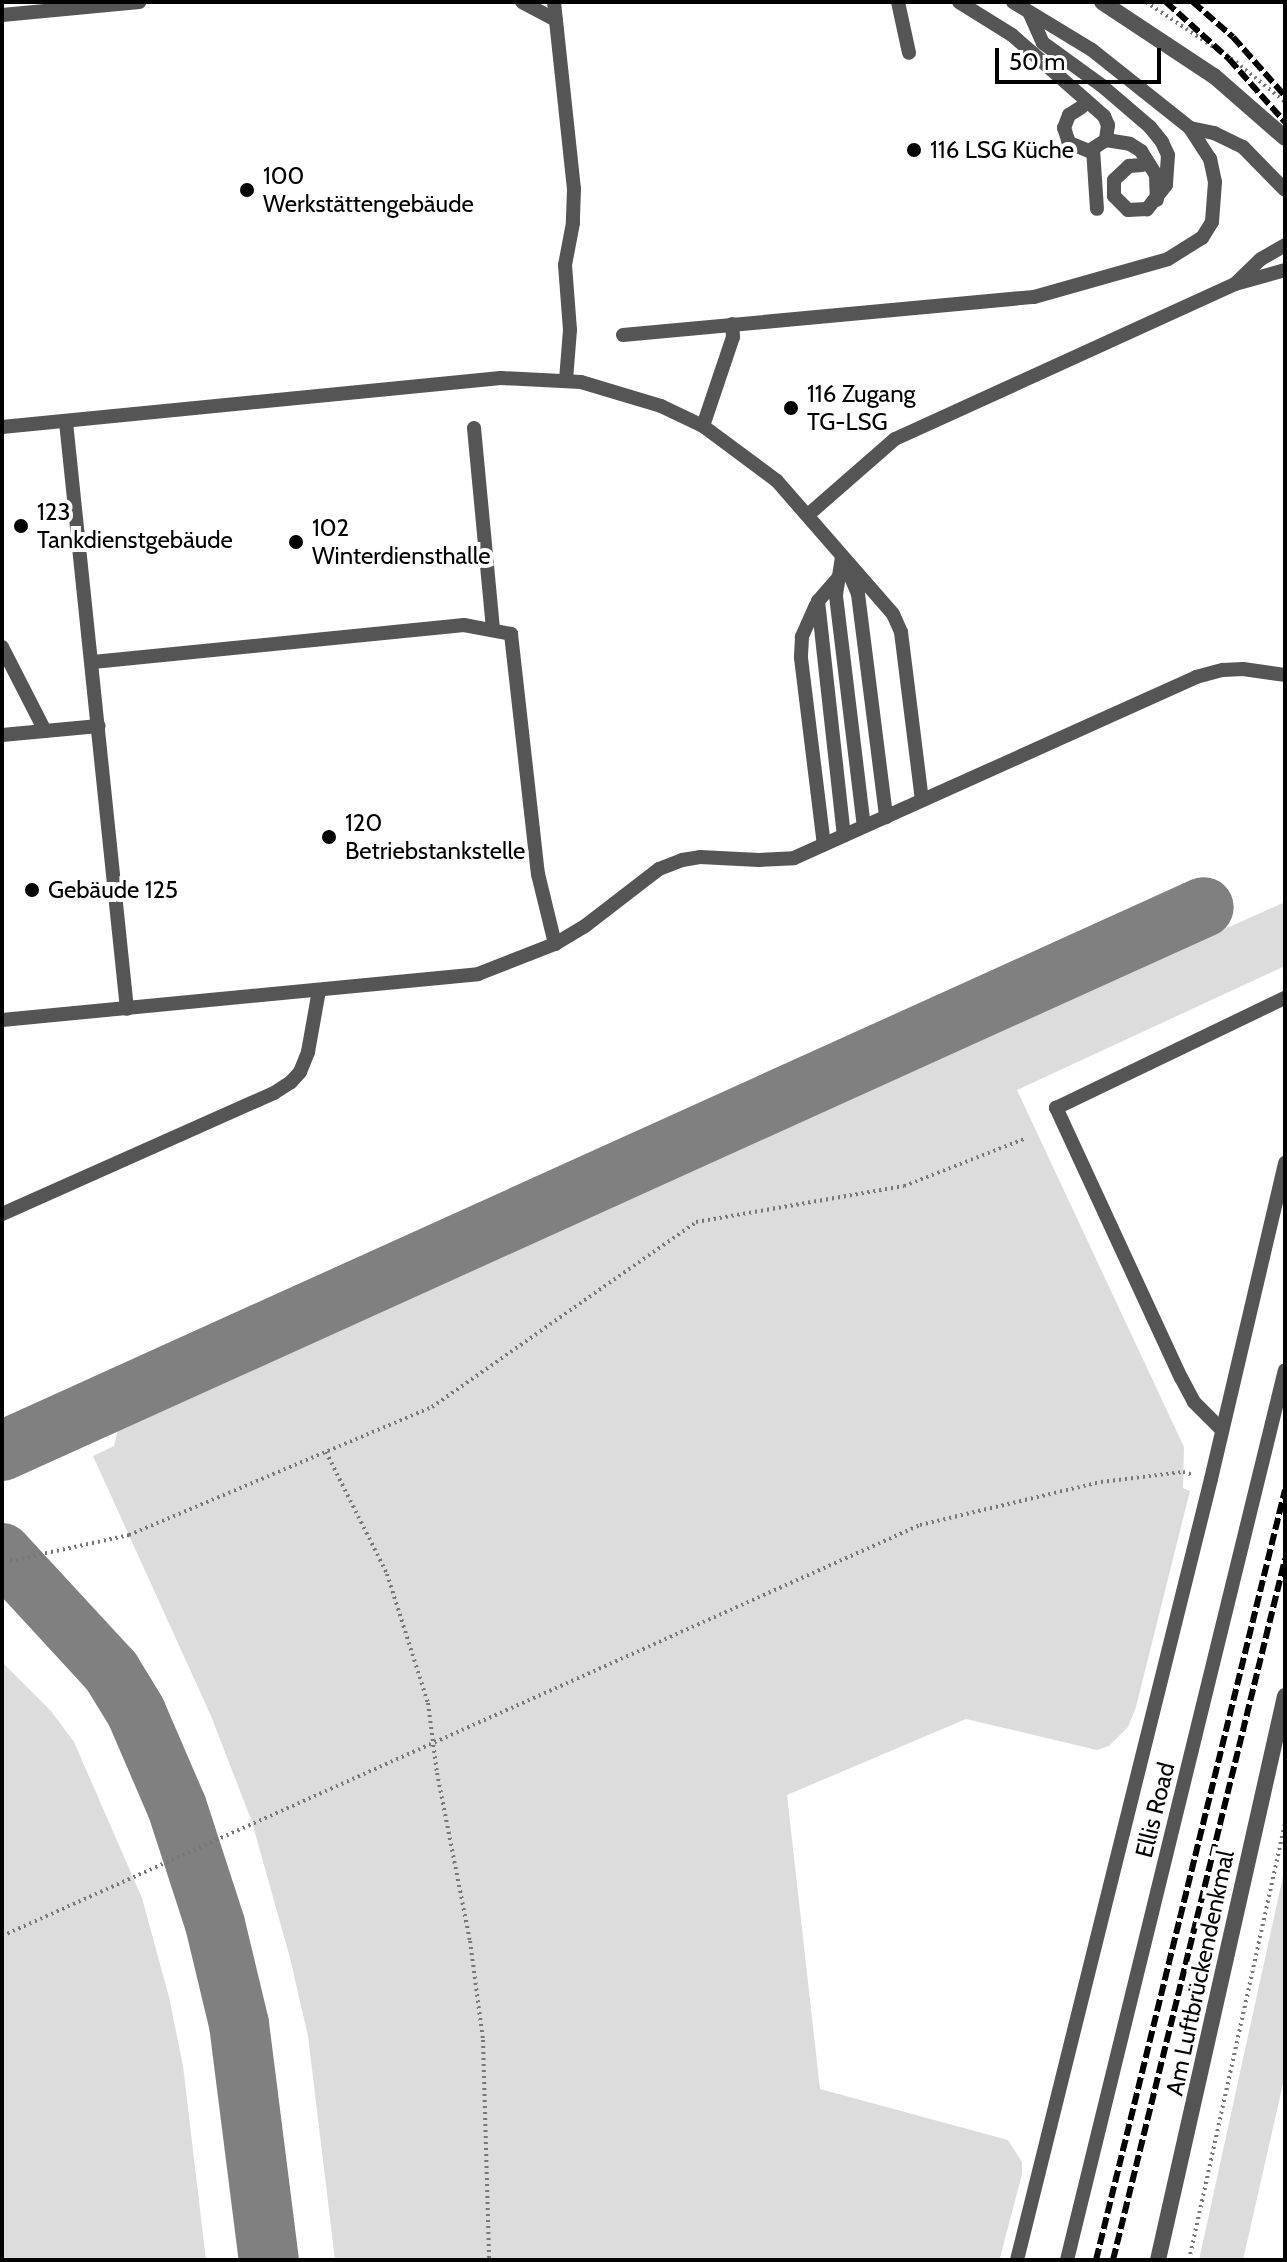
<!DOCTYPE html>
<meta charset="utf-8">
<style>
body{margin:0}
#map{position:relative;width:1287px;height:2262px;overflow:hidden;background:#fff;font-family:Cabin,sans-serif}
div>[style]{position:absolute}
.green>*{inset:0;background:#dcdcdc}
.taxiway>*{height:60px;margin:-30px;padding:0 30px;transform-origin:30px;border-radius:30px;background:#808080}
.path>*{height:4px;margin-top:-2px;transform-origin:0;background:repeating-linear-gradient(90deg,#777 0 2px,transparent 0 6px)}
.lane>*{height:14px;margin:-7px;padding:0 7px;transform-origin:7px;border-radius:7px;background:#555}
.street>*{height:16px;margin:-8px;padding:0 8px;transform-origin:8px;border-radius:8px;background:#555}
.rail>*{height:6px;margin-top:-3px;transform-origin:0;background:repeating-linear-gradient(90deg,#000 0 12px,transparent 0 16px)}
.dots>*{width:22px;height:22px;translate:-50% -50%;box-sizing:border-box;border:4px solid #fff;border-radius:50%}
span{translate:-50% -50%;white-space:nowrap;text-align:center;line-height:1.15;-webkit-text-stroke:8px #fff;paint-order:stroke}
.poi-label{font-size:24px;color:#000}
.left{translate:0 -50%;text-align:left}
.street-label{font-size:24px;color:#000}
.frame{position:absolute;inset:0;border:4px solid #000;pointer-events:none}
.scale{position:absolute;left:995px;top:48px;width:166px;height:36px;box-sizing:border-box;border:4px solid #000;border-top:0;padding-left:10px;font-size:24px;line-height:28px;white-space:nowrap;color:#000;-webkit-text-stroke:6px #fff;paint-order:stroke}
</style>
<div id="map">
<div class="green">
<i style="clip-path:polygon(1285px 902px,1285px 966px,1017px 1090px,1184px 1447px,1183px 1488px,1190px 1491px,1136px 1707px,1128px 1727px,1109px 1746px,1097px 1750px,966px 1719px,787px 1795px,820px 2089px,1008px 2140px,1022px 2162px,1022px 2174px,1000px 2258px,335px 2260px,308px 2036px,290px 1958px,252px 1822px,211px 1716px,93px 1456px,114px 1446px,119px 1425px)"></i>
<i style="clip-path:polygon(2px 1662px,51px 1711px,74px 1742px,142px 1898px,169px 1997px,183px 2066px,206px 2260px,2px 2260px)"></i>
<i style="clip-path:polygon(1285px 1867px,1285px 2075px,1243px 2260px,1199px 2260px)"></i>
</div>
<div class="taxiway">
<i style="left:2px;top:1451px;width:1319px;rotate:-24.35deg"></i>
<i style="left:2px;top:1553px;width:161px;rotate:47.3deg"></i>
<i style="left:111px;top:1671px;width:48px;rotate:58.6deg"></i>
<i style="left:136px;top:1712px;width:103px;rotate:66.7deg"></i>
<i style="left:177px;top:1807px;width:123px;rotate:72deg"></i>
<i style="left:215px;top:1924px;width:103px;rotate:76.5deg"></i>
<i style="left:239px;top:2024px;width:238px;rotate:82.8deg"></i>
</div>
<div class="path">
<i style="left:1146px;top:2px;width:108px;rotate:33.7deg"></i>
<i style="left:1236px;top:62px;width:63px;rotate:39.2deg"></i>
<i style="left:326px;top:1452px;width:136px;rotate:63.4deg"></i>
<i style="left:387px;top:1574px;width:135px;rotate:72.4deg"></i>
<i style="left:428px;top:1703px;width:71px;rotate:82.7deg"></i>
<i style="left:437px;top:1773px;width:171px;rotate:78.9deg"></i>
<i style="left:470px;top:1941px;width:100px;rotate:82.5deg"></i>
<i style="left:483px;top:2040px;width:220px;rotate:88.4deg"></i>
<i style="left:10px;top:1561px;width:122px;rotate:-12.3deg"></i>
<i style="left:129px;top:1535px;width:329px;rotate:-22.9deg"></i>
<i style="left:432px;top:1407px;width:322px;rotate:-35deg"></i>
<i style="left:696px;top:1222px;width:211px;rotate:-9.8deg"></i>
<i style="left:904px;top:1186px;width:129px;rotate:-21.4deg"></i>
<i style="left:2px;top:1936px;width:1006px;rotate:-24.12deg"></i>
<i style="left:920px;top:1525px;width:186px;rotate:-13.4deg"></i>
<i style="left:1101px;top:1482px;width:83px;rotate:-7deg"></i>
<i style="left:1183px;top:1472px;width:11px;rotate:15deg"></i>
<i style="left:1189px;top:2260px;width:447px;rotate:-77.6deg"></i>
</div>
<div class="lane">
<i style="left:522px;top:2px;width:38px;rotate:28deg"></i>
<i style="left:554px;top:2px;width:188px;rotate:83.9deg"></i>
<i style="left:574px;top:189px;width:34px;rotate:92deg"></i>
<i style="left:573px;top:223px;width:43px;rotate:100.8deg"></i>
<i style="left:565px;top:265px;width:65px;rotate:85.6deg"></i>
<i style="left:570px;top:330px;width:50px;rotate:94.6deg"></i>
<i style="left:898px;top:2px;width:52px;rotate:77.8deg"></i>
<i style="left:959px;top:2px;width:62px;rotate:31.9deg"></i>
<i style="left:1012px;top:35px;width:123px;rotate:41.4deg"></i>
<i style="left:1104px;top:116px;width:10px;rotate:66deg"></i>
<i style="left:1108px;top:125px;width:15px;rotate:98deg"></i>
<i style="left:1106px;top:140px;width:20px;rotate:147deg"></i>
<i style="left:1089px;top:151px;width:22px;rotate:-158deg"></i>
<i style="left:1069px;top:143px;width:16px;rotate:-108deg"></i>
<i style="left:1064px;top:128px;width:14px;rotate:-69deg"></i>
<i style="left:1069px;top:115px;width:15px;rotate:-32deg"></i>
<i style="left:1013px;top:2px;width:92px;rotate:31.3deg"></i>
<i style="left:1092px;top:50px;width:125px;rotate:38.5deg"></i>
<i style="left:1190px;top:128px;width:25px;rotate:12deg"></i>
<i style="left:1214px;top:133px;width:32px;rotate:26deg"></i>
<i style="left:1243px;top:147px;width:60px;rotate:45.7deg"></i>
<i style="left:1030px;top:14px;width:32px;rotate:66deg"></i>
<i style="left:1043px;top:43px;width:72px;rotate:35.9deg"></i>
<i style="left:1101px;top:85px;width:65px;rotate:40.6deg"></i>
<i style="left:1150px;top:127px;width:19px;rotate:51deg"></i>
<i style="left:1162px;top:142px;width:14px;rotate:65deg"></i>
<i style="left:1168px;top:155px;width:30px;rotate:94deg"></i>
<i style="left:1166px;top:185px;width:31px;rotate:128deg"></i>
<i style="left:1147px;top:209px;width:19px;rotate:177deg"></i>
<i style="left:1128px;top:210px;width:20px;rotate:-135deg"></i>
<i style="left:1114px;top:196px;width:16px;rotate:-90deg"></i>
<i style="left:1114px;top:180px;width:21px;rotate:-43deg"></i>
<i style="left:1129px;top:166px;width:13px;rotate:-4deg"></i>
<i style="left:2px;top:15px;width:138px;rotate:-5.4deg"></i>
<i style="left:1106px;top:140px;width:24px;rotate:9deg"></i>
<i style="left:1130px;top:144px;width:13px;rotate:32deg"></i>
<i style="left:1141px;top:151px;width:28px;rotate:58deg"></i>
<i style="left:1156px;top:175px;width:25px;rotate:88deg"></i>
<i style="left:1093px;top:149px;width:60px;rotate:86.2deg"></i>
<i style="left:1235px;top:284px;width:36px;rotate:-44deg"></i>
<i style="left:1261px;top:259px;width:28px;rotate:-30deg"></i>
<i style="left:623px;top:335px;width:413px;rotate:-5.3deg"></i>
<i style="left:1034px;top:297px;width:139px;rotate:-15.8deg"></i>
<i style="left:1168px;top:259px;width:40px;rotate:-32deg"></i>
<i style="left:1202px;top:238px;width:19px;rotate:-58deg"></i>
<i style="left:1212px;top:222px;width:40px;rotate:-85.7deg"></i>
<i style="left:1215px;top:182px;width:24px;rotate:-102deg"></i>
<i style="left:1210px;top:159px;width:37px;rotate:-123deg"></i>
<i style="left:66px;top:422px;width:590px;rotate:84.07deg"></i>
<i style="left:703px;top:426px;width:94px;rotate:-71.4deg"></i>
<i style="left:733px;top:337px;width:13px;rotate:-94deg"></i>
<i style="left:2px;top:427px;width:501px;rotate:-5.61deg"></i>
<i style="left:501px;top:378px;width:80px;rotate:2.9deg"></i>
<i style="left:581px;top:382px;width:84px;rotate:16.7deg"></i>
<i style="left:661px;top:406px;width:47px;rotate:25.5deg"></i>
<i style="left:703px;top:426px;width:92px;rotate:36.6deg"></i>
<i style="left:777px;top:481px;width:176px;rotate:48.9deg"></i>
<i style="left:893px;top:614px;width:20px;rotate:66deg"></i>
<i style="left:901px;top:632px;width:169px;rotate:82.9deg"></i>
<i style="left:474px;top:428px;width:203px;rotate:84.6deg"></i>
<i style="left:809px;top:514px;width:114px;rotate:-41.1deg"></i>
<i style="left:895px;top:439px;width:374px;rotate:-24.5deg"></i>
<i style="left:1235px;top:284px;width:52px;rotate:-15.6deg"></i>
<i style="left:842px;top:557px;width:39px;rotate:99deg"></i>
<i style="left:836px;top:596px;width:232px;rotate:83.1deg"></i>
<i style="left:847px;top:568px;width:28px;rotate:67deg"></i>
<i style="left:858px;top:594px;width:225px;rotate:82.8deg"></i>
<i style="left:839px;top:577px;width:32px;rotate:131deg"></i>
<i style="left:818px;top:601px;width:236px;rotate:83.7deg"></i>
<i style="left:816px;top:605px;width:35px;rotate:114deg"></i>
<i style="left:802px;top:637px;width:21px;rotate:93deg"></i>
<i style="left:801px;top:658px;width:188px;rotate:83deg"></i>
<i style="left:2px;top:647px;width:94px;rotate:62.9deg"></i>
<i style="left:93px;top:662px;width:373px;rotate:-5.7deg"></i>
<i style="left:464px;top:625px;width:48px;rotate:10.8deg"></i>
<i style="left:511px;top:634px;width:242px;rotate:83.6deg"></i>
<i style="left:538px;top:874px;width:72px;rotate:76.3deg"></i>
<i style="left:2px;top:735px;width:97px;rotate:-5.3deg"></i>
<i style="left:2px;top:1020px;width:478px;rotate:-5.5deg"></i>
<i style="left:478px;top:974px;width:83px;rotate:-21.3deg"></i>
<i style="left:555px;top:944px;width:35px;rotate:-31deg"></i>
<i style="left:585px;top:926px;width:93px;rotate:-37.6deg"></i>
<i style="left:659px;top:869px;width:25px;rotate:-21deg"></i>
<i style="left:682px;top:860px;width:18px;rotate:-9deg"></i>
<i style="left:700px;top:857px;width:59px;rotate:2.9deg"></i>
<i style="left:759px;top:860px;width:35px;rotate:-3deg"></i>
<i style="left:794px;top:858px;width:441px;rotate:-24.2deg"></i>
<i style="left:1196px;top:677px;width:28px;rotate:-15deg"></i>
<i style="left:1223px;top:670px;width:20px;rotate:-3deg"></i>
<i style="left:1243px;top:669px;width:42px;rotate:8.1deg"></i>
<i style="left:2px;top:1214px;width:298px;rotate:-24deg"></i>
<i style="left:274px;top:1093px;width:20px;rotate:-33deg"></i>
<i style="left:291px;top:1082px;width:13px;rotate:-48deg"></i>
<i style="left:300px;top:1072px;width:22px;rotate:-68deg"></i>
<i style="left:308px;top:1052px;width:63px;rotate:-79.9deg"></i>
<i style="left:1222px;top:1430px;width:40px;rotate:-135deg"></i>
<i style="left:1194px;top:1402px;width:27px;rotate:-118deg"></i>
<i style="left:1181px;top:1378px;width:298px;rotate:-114.8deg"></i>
<i style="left:1056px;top:1108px;width:254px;rotate:-25.7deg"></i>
<i style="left:1017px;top:2260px;width:805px;rotate:-76.05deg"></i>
<i style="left:1211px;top:1479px;width:325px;rotate:-76.8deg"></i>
<i style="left:1067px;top:2260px;width:916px;rotate:-76.24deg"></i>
</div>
<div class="street">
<i style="left:1102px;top:2px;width:134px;rotate:33.5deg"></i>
<i style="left:1214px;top:76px;width:94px;rotate:41.1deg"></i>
<i style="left:1158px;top:2260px;width:578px;rotate:-77.31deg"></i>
</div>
<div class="rail">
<i style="left:1166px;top:2px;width:85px;rotate:42.1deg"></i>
<i style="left:1229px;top:59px;width:84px;rotate:48.4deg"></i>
<i style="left:1193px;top:2px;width:53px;rotate:41.2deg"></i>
<i style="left:1233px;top:37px;width:79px;rotate:48.6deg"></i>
<i style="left:1096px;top:2260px;width:793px;rotate:-76.21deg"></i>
<i style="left:1113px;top:2260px;width:722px;rotate:-76.21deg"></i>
</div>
<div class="dots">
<i style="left:914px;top:150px;background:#000"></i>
<i style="left:247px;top:190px;background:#000"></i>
<i style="left:791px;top:408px;background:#000"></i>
<i style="left:21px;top:526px;background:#000"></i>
<i style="left:296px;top:542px;background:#000"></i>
<i style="left:329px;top:837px;background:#000"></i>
<i style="left:32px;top:890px;background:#000"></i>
</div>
<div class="poi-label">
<span class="left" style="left:930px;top:150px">116 LSG Küche</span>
<span class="left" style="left:263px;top:190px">100<br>Werkstättengebäude</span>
<span class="left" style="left:807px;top:408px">116 Zugang<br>TG-LSG</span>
<span class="left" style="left:37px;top:526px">123<br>Tankdienstgebäude</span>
<span class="left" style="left:312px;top:542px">102<br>Winterdiensthalle</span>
<span class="left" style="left:345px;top:837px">120<br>Betriebstankstelle</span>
<span class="left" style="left:48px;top:890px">Gebäude 125</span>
</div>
<div class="street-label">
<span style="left:1155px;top:1810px;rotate:-76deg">Ellis Road</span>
<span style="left:1200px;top:1973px;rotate:-78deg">Am Luftbrückendenkmal</span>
</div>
<div class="frame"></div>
<div class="scale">50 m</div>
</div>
